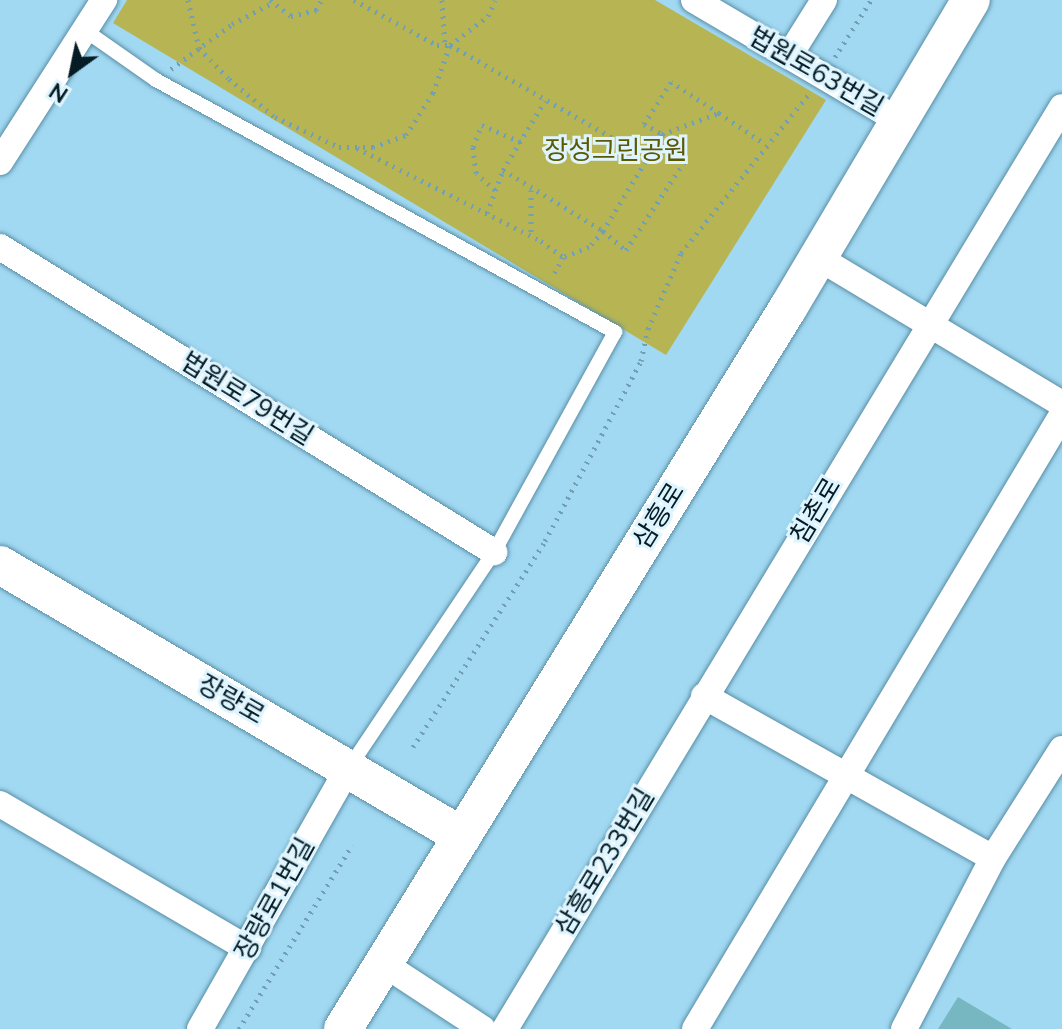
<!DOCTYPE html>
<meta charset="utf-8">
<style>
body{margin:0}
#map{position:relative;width:1062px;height:1029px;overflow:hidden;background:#a1d8f2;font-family:"Nunito Sans","Noto Sans KR",sans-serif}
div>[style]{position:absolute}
.green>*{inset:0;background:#b7b553}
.building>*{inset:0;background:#77b7c1}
.path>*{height:5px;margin-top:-2.5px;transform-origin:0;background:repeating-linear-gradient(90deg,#729fb4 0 2px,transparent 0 8px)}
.roads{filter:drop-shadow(0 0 2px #598ea5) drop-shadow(0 0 2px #598ea5)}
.service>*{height:14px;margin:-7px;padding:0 7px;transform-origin:7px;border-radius:7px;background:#fff}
.minor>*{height:26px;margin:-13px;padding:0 13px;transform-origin:13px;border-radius:13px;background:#fff}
.secondary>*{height:38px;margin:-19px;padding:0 19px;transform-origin:19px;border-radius:19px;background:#fff}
span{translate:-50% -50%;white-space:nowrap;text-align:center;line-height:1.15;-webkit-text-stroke:6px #def4fe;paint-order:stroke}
.street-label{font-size:26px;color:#061c25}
.park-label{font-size:26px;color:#5c5902}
.north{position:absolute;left:32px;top:32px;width:80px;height:80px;-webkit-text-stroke:6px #def4fe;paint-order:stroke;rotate:213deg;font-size:22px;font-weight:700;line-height:32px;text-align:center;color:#061c25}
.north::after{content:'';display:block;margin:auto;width:28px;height:36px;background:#061c25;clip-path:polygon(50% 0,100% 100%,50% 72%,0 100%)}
</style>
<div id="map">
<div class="green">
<i style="clip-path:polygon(127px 0,655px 0,826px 100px,666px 355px,113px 23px)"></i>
</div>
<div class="building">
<i style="clip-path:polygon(958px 997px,1012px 1029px,938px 1029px)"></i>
</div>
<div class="path">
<i style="left:188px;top:0;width:49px;rotate:77.1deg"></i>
<i style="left:199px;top:48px;width:43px;rotate:45.9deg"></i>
<i style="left:229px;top:79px;width:60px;rotate:39.6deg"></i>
<i style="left:275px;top:117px;width:71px;rotate:25.1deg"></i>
<i style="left:339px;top:147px;width:34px"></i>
<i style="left:373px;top:147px;width:35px;rotate:-20deg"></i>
<i style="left:406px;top:135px;width:50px;rotate:-57.3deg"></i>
<i style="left:433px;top:93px;width:51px;rotate:-70.5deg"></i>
<i style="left:450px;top:45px;width:226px;rotate:29.7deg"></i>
<i style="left:270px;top:0;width:26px;rotate:37deg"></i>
<i style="left:291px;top:16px;width:26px;rotate:-13deg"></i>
<i style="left:316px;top:10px;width:12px;rotate:-59deg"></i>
<i style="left:354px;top:0;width:94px;rotate:28.5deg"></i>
<i style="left:437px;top:45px;width:13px"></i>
<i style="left:450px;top:45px;width:48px;rotate:-37.3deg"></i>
<i style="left:488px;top:16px;width:17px;rotate:-66deg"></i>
<i style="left:442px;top:0;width:45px;rotate:86.2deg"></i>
<i style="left:835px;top:57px;width:67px;rotate:-57.7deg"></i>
<i style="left:171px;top:69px;width:76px;rotate:-36.4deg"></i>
<i style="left:232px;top:24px;width:43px;rotate:-27.8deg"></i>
<i style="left:719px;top:113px;width:57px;rotate:-147.1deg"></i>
<i style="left:671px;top:82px;width:50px;rotate:122.7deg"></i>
<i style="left:644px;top:124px;width:21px;rotate:29deg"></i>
<i style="left:662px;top:134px;width:114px;rotate:121.3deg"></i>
<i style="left:603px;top:231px;width:30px;rotate:40deg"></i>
<i style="left:626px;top:250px;width:109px;rotate:-56.6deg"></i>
<i style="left:686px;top:159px;width:35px;rotate:-134deg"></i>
<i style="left:662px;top:134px;width:61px;rotate:-20.2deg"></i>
<i style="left:719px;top:113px;width:55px;rotate:34deg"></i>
<i style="left:357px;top:148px;width:206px;rotate:26.8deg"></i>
<i style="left:541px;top:241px;width:27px;rotate:36deg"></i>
<i style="left:563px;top:257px;width:24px;rotate:118deg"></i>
<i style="left:503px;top:170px;width:81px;rotate:-58.7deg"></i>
<i style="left:495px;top:190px;width:25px;rotate:-138deg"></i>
<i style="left:476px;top:173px;width:26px;rotate:-97deg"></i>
<i style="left:473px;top:147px;width:24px;rotate:-68deg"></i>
<i style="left:482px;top:125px;width:43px;rotate:23.6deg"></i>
<i style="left:531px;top:190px;width:45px;rotate:90deg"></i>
<i style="left:487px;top:213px;width:46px;rotate:-69.6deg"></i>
<i style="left:503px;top:170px;width:117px;rotate:31.4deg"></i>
<i style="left:603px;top:231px;width:21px;rotate:131deg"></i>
<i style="left:589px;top:247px;width:28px;rotate:159deg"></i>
<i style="left:413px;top:747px;width:245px;rotate:-57.3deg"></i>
<i style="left:545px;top:541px;width:204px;rotate:-61.9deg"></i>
<i style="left:641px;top:361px;width:33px;rotate:-78deg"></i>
<i style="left:648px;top:329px;width:83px;rotate:-66.5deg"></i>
<i style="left:681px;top:253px;width:204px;rotate:-51.2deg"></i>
<i style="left:239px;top:1029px;width:216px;rotate:-58.4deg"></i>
</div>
<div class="roads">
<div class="service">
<i style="left:86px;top:31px;width:85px;rotate:35deg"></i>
<i style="left:156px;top:80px;width:524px;rotate:28.77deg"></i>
<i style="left:615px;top:332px;width:251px;rotate:118.8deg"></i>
<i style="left:494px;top:552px;width:260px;rotate:123.9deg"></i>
</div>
<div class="minor">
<i style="left:694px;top:0;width:237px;rotate:30.5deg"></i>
<i style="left:789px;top:56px;width:66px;rotate:-58deg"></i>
<i style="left:0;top:162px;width:193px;rotate:-57.3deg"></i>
<i style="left:0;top:247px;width:581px;rotate:31.69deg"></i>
<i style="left:819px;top:258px;width:283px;rotate:31deg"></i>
<i style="left:704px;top:696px;width:331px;rotate:29.3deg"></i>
<i style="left:0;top:804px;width:287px;rotate:30.3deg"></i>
<i style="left:384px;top:964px;width:118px;rotate:33.3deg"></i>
<i style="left:200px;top:1029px;width:300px;rotate:-60.4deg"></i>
<i style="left:505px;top:1029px;width:1077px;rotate:-58.86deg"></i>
<i style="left:695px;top:1029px;width:715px;rotate:-59.13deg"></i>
<i style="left:904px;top:1029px;width:193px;rotate:-62.5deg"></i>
<i style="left:993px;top:858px;width:129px;rotate:-57.7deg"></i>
</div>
<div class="secondary">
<i style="left:0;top:565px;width:536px;rotate:30.4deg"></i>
<i style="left:343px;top:1029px;width:847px;rotate:-58.32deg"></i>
<i style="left:788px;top:308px;width:358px;rotate:-59.3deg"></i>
</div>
</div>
<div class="street-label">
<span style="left:816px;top:72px;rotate:30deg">법원로63번길</span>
<span style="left:247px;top:399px;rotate:32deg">법원로79번길</span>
<span style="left:816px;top:511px;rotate:-59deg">침촌로</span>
<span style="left:659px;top:516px;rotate:-58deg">삼흥로</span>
<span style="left:231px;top:700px;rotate:30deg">장량로</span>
<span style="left:605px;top:862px;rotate:-59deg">삼흥로233번길</span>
<span style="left:275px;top:899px;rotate:-61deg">장량로1번길</span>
</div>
<div class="park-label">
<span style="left:616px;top:151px">장성그린공원</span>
</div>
<div class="north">N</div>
</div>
